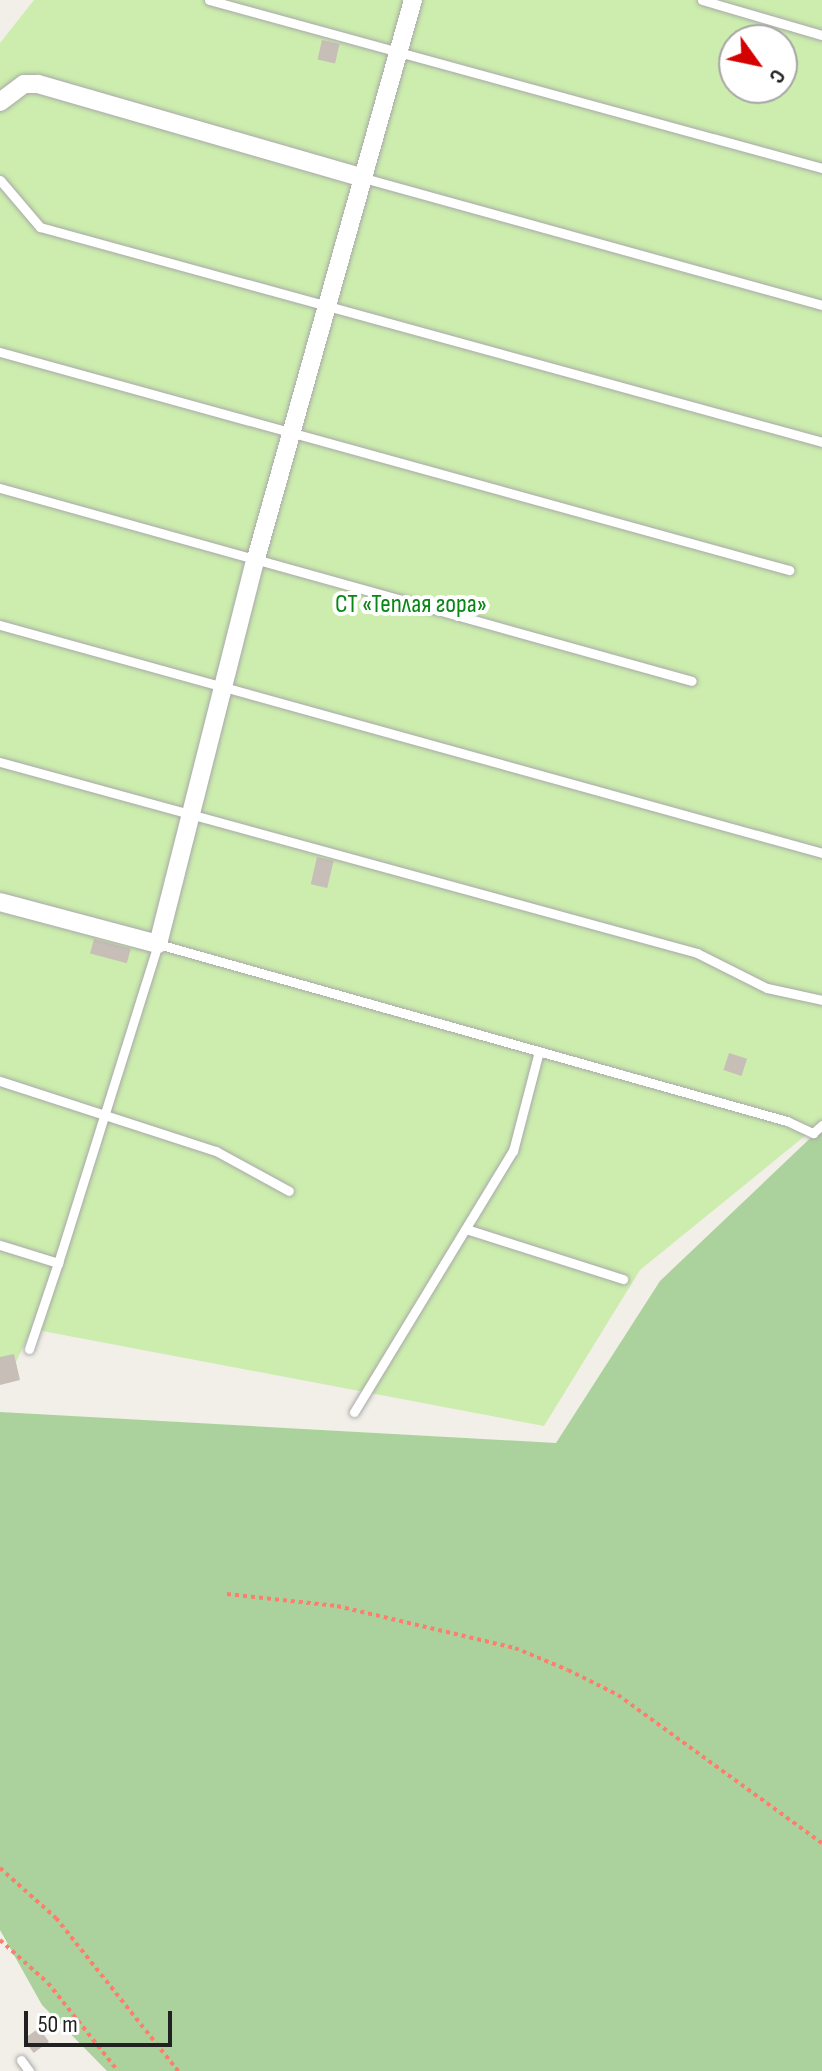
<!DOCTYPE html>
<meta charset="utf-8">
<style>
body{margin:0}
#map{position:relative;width:822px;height:2071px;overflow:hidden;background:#f2efe8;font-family:"Sofia Sans Condensed",sans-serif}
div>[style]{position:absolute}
.grass>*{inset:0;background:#ccedad}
.forest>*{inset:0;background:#abd29c}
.building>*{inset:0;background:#c7beb7;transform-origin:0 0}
.path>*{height:4px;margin-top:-2px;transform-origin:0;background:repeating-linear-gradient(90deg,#fe7d6d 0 4px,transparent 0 8px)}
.roads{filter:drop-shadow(0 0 2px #a8a8a8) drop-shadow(0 0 2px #a8a8a8)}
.service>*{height:9px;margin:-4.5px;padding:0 4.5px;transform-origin:4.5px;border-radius:4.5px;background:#fff}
.minor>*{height:18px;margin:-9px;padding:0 9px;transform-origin:9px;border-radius:9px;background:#fff}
span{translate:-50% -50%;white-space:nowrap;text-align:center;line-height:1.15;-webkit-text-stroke:8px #fff;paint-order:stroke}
.park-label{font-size:26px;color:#088714}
.north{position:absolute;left:718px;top:24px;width:80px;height:80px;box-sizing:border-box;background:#fff;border:2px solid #a6a6a6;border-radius:50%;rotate:123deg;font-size:22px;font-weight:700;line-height:32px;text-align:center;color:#212121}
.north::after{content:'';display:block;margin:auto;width:28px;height:36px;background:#d30100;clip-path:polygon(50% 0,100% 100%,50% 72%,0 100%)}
.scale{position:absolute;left:24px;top:2011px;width:148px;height:36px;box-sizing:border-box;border:4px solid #212121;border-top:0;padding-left:10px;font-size:24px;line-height:28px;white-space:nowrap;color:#212121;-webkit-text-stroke:6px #fff;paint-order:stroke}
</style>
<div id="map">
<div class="grass">
<i style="clip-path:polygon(evenodd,34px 0,822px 0,822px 1122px,640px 1270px,544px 1426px,32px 1329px,15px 1364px,0 1365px,0 43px,34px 0,734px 40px,782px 40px,782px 88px,734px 88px,734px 40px)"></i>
</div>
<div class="forest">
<i style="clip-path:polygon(822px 1127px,822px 2071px,107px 2071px,42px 2005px,0 1930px,0 1412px,556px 1443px,660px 1281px)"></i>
</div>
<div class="building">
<i style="left:322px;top:40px;width:18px;height:20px;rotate:13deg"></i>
<i style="left:317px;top:857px;width:17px;height:28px;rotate:13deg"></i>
<i style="left:94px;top:939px;width:38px;height:15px;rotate:15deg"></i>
<i style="left:729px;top:1053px;width:19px;height:18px;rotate:18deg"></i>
<i style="clip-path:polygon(14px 1354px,20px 1380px,0 1385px,0 1357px)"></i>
<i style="left:39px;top:2028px;width:17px;height:19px;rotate:54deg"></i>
</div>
<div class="path">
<i style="left:227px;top:1594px;width:111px;rotate:6.2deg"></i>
<i style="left:337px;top:1606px;width:183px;rotate:13.3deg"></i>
<i style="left:515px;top:1648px;width:57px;rotate:22.5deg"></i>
<i style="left:568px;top:1670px;width:56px;rotate:26.6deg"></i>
<i style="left:618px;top:1695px;width:252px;rotate:36deg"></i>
<i style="left:0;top:1868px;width:75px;rotate:41.8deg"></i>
<i style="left:56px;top:1918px;width:196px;rotate:51.4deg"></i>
<i style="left:0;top:1940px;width:64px;rotate:41.9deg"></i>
<i style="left:48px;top:1983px;width:112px;rotate:51.5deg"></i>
</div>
<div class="roads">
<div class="service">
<i style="left:209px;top:0;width:636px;rotate:15.33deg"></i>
<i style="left:702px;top:0;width:125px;rotate:16.3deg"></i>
<i style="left:364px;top:178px;width:475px;rotate:15.5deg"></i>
<i style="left:0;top:180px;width:62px;rotate:49.6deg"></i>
<i style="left:40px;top:227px;width:811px;rotate:15.37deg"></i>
<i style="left:0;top:352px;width:819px;rotate:15.45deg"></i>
<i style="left:0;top:488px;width:718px;rotate:15.58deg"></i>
<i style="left:0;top:625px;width:853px;rotate:15.5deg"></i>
<i style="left:0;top:762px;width:723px;rotate:15.32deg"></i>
<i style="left:697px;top:953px;width:78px;rotate:26.6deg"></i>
<i style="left:767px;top:988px;width:56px;rotate:12.3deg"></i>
<i style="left:0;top:1081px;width:227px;rotate:18deg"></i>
<i style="left:216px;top:1151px;width:83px;rotate:28.7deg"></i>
<i style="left:466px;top:1229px;width:165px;rotate:17.7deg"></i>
<i style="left:0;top:1245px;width:61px;rotate:17.2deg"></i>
<i style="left:58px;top:1263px;width:334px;rotate:-72.6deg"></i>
<i style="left:158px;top:944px;width:653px;rotate:15.72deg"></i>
<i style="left:787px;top:1121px;width:29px;rotate:25deg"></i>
<i style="left:813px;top:1133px;width:12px;rotate:-42deg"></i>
<i style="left:29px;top:1349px;width:91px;rotate:-71.4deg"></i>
<i style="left:354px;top:1412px;width:306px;rotate:-58.7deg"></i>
<i style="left:513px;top:1151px;width:103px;rotate:-75.4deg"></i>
<i style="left:21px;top:2060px;width:14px;rotate:54deg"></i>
</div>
<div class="minor">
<i style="left:0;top:102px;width:30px;rotate:-37deg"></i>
<i style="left:24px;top:84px;width:14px"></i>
<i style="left:38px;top:84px;width:339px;rotate:16.1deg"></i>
<i style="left:0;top:902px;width:163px;rotate:14.9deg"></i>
<i style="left:158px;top:944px;width:394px;rotate:-75.8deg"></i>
<i style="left:255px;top:562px;width:584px;rotate:-74.3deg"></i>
</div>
</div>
<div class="park-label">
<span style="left:411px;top:605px">СТ «Теплая гора»</span>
</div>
<div class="north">С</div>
<div class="scale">50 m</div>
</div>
